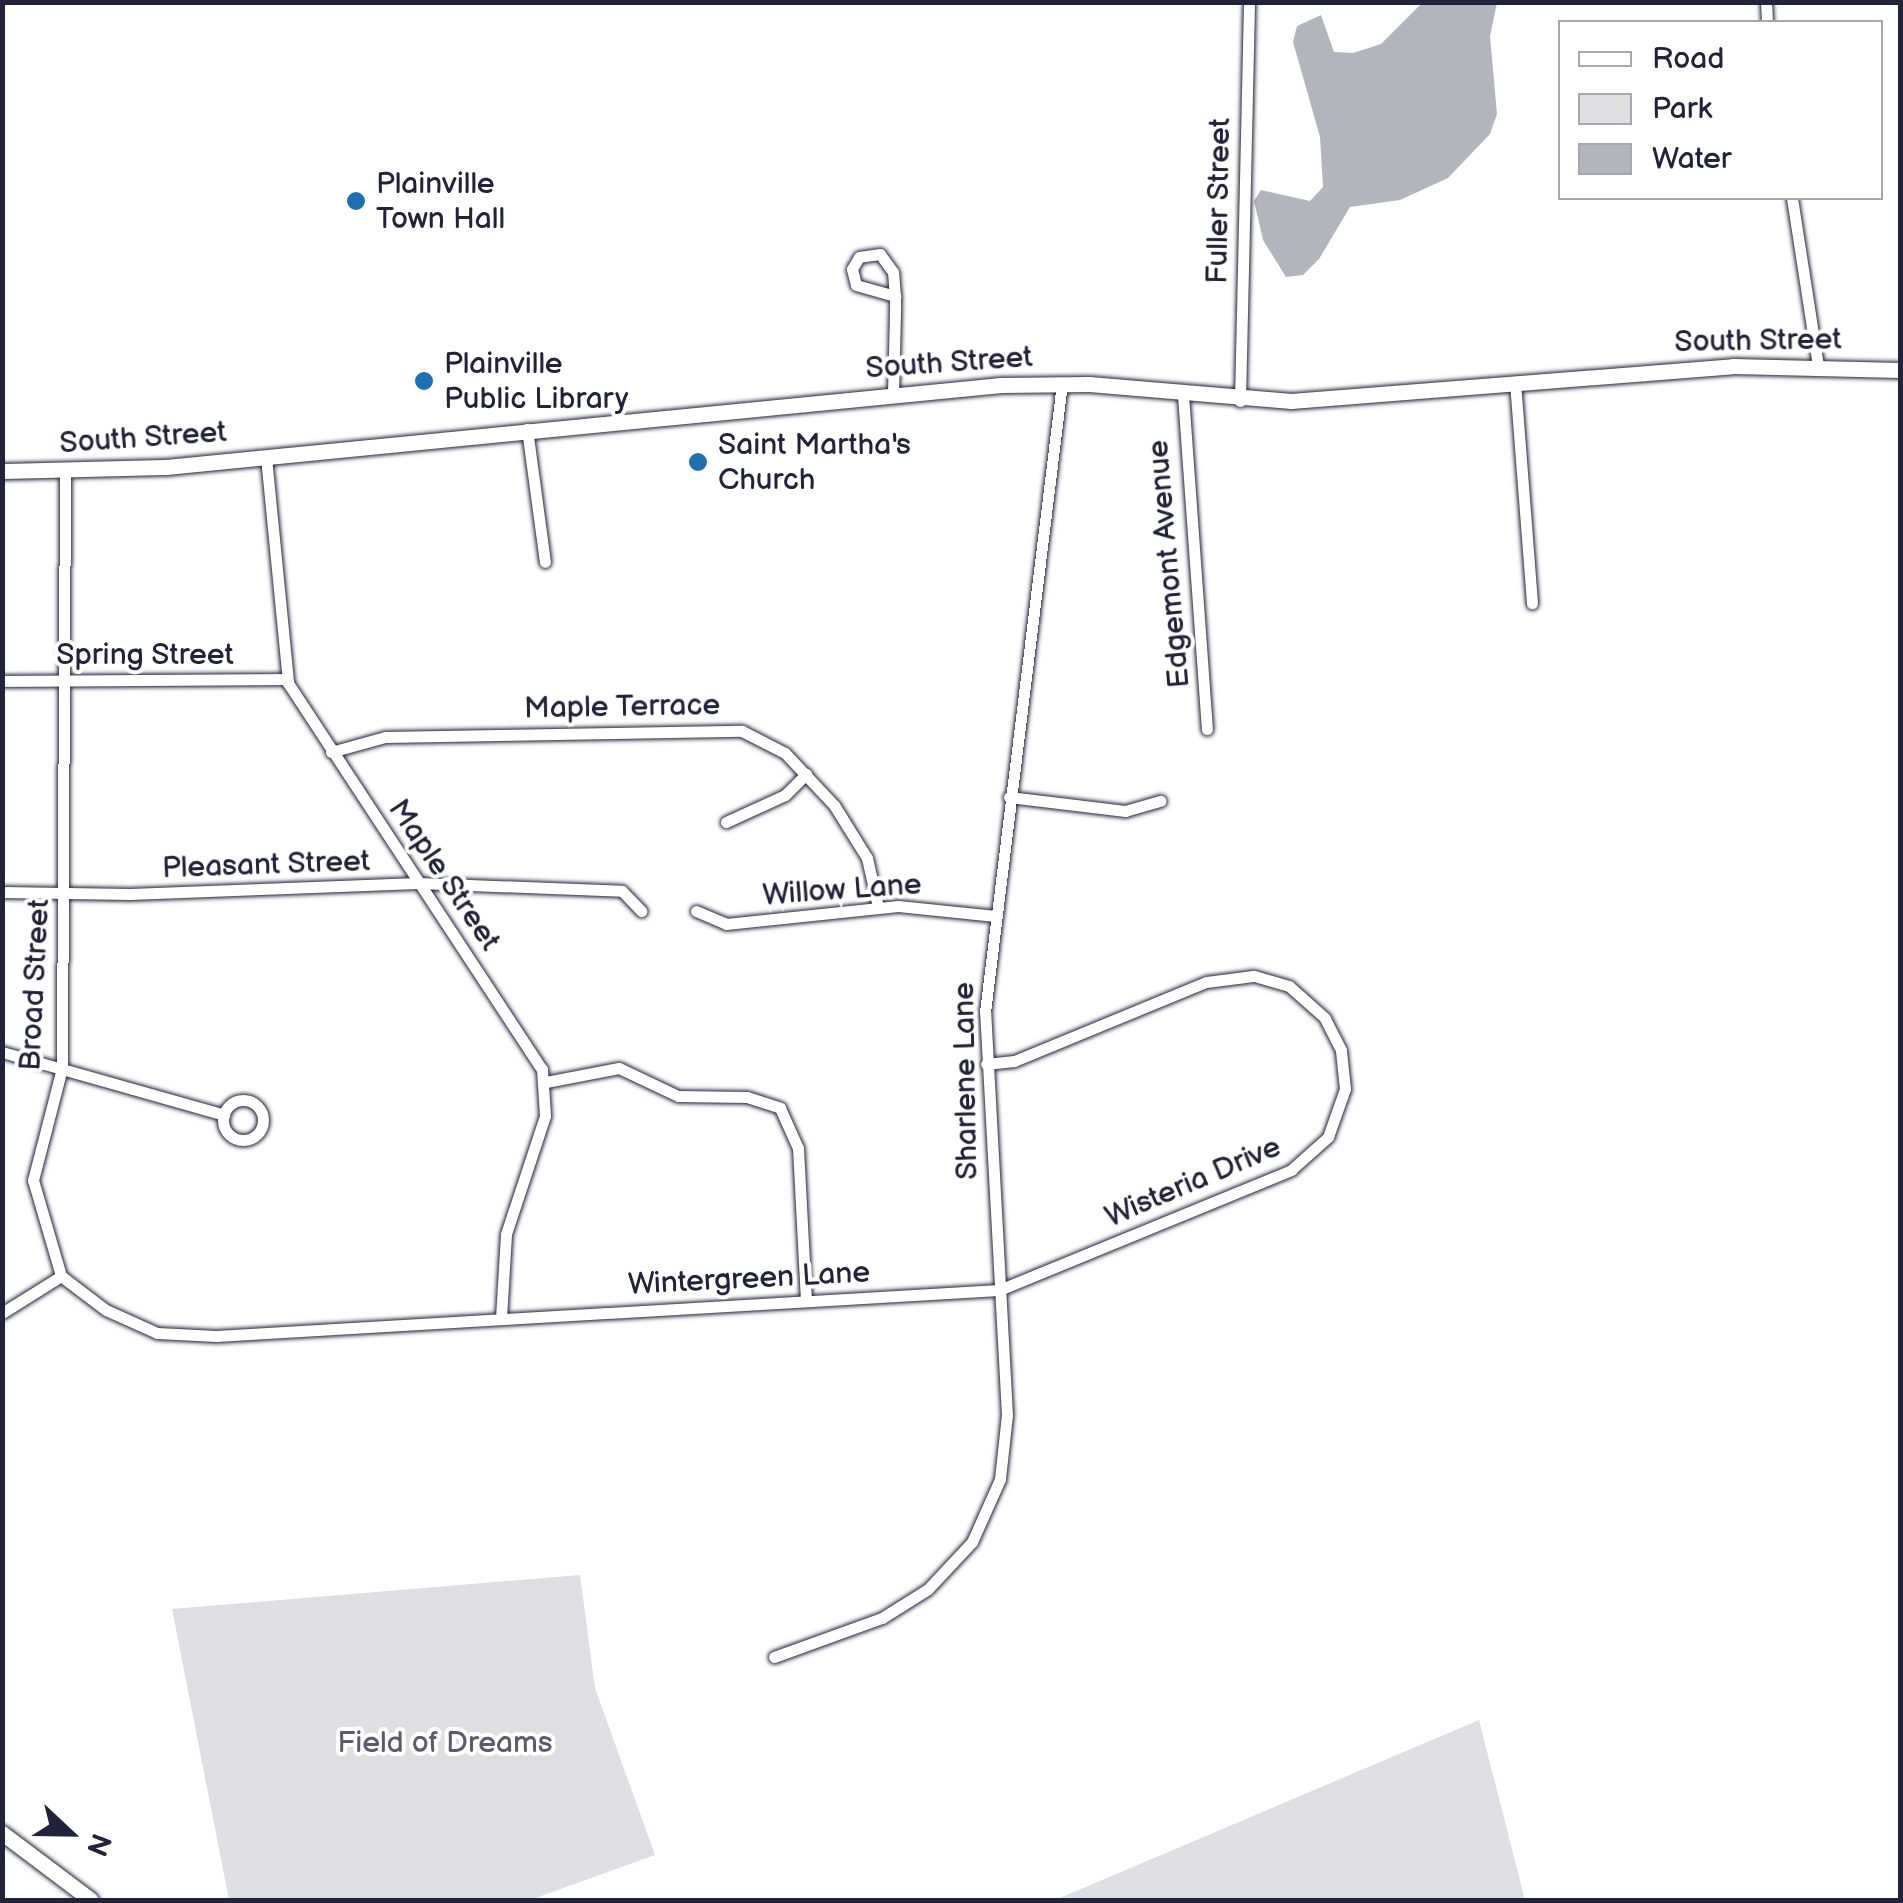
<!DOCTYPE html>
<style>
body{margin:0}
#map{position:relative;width:1903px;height:1903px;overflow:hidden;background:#fff;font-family:"Balsamiq Sans",sans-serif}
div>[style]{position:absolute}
.green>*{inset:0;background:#dfdfe2}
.water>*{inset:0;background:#b4b4bc}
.roads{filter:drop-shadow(0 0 2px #22223b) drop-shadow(0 0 2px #22223b)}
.street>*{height:11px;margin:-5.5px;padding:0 5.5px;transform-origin:5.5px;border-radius:5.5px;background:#fff}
.street>.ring{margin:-5.5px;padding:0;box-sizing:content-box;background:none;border:11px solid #fff;border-radius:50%}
.secondary>*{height:15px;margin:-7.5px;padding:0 7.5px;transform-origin:7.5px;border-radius:7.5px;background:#fff}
.dots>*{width:28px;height:28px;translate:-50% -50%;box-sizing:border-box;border:5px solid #fff;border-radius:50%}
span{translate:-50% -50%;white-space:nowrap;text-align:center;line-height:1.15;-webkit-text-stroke:8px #fff;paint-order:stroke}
.poi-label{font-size:30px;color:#22223b}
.left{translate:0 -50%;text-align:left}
.street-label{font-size:30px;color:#22223b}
.park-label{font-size:30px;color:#5b5b6d}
.frame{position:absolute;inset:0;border:5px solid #22223b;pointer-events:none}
.legend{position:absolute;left:1558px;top:20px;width:325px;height:180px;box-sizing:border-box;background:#fff;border:2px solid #a7a7b1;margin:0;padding:12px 18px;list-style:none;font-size:30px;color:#22223b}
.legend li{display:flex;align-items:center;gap:20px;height:50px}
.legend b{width:50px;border:2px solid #a7a7b1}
.north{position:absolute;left:20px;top:1783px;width:100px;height:100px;-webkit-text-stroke:8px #fff;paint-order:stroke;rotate:112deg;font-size:28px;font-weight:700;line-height:40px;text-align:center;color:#22223b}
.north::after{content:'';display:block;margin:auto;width:35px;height:45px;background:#22223b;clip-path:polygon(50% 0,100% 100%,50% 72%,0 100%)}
</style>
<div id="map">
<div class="green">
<i style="clip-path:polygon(580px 1575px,595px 1688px,655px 1855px,530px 1900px,229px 1900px,172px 1609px)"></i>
<i style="clip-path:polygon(1479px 1720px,1525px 1900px,1055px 1900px)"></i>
</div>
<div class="water">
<i style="clip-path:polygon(1422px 3px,1497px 3px,1490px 36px,1497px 114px,1490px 134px,1448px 178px,1400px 200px,1350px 207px,1319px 259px,1303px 275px,1286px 277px,1263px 240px,1254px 201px,1261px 190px,1310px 201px,1323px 187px,1320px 137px,1293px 42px,1297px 26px,1321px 15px,1334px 52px,1353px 53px,1381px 44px)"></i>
</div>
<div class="roads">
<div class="street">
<i style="left:1766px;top:2px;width:20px;rotate:87deg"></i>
<i style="left:1792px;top:198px;width:170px;rotate:81.2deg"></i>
<i style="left:1515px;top:382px;width:222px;rotate:85.6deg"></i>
<i style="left:893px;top:394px;width:84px;rotate:-88.6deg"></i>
<i style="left:895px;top:310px;width:14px;rotate:-90deg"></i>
<i style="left:895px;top:296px;width:11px;rotate:-95deg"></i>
<i style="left:894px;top:285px;width:13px;rotate:-94deg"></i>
<i style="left:893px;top:272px;width:22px;rotate:-126deg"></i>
<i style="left:880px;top:254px;width:21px;rotate:172deg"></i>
<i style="left:859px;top:257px;width:14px;rotate:120deg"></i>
<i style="left:852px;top:269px;width:16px;rotate:76deg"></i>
<i style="left:856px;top:285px;width:41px;rotate:15.8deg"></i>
<i style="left:1183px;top:395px;width:335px;rotate:85.9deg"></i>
<i style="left:1240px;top:401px;width:399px;rotate:-88.7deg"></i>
<i style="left:527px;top:429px;width:134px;rotate:82.3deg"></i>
<i style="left:266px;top:457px;width:227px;rotate:84.4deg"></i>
<i style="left:288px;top:683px;width:462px;rotate:56.7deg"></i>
<i style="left:542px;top:1069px;width:47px;rotate:86.3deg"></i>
<i style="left:545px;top:1116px;width:124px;rotate:108.3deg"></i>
<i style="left:506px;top:1234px;width:84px;rotate:93.4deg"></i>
<i style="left:65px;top:471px;width:597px;rotate:90.29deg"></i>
<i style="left:62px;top:1068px;width:116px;rotate:104.5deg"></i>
<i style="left:33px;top:1180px;width:100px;rotate:73.7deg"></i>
<i style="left:61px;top:1276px;width:56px;rotate:37.1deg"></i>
<i style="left:106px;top:1310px;width:56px;rotate:24.3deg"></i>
<i style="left:157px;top:1333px;width:59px;rotate:2.9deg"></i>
<i style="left:216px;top:1336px;width:784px;rotate:-3.36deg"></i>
<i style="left:999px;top:1290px;width:316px;rotate:-22.3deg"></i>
<i style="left:1291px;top:1170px;width:50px;rotate:-41.7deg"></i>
<i style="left:1328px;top:1137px;width:51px;rotate:-70.5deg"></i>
<i style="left:1345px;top:1089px;width:39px;rotate:-96deg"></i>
<i style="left:1341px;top:1050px;width:36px;rotate:-117deg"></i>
<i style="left:1325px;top:1018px;width:48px;rotate:-138.4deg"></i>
<i style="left:1289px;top:986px;width:37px;rotate:-164deg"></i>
<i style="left:1253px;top:976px;width:47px;rotate:172.7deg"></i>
<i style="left:1206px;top:982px;width:208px;rotate:157.6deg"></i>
<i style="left:1014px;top:1061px;width:28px;rotate:174deg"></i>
<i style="left:2px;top:681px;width:285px;rotate:-0.4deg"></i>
<i style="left:331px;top:752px;width:56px;rotate:-15.5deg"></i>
<i style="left:385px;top:737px;width:357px;rotate:-1deg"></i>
<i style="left:742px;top:731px;width:48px;rotate:27.1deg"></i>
<i style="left:785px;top:753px;width:71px;rotate:46.7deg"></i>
<i style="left:834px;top:805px;width:62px;rotate:58.1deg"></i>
<i style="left:867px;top:858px;width:50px;rotate:77.3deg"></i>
<i style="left:1009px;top:797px;width:117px;rotate:6.9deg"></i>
<i style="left:1125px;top:811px;width:37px;rotate:-16deg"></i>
<i style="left:726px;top:822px;width:65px;rotate:-24.6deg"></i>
<i style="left:785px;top:795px;width:30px;rotate:-45deg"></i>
<i style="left:2px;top:892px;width:128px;rotate:0.9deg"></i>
<i style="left:130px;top:894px;width:288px;rotate:-2.2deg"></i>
<i style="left:418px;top:883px;width:204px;rotate:2.2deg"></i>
<i style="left:622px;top:891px;width:28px;rotate:46deg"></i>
<i style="left:696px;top:911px;width:33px;rotate:23deg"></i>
<i style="left:726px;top:924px;width:173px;rotate:-6deg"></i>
<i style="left:898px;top:906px;width:98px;rotate:5.9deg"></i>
<i style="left:2px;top:1052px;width:231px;rotate:15.8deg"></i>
<i style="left:546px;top:1082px;width:74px;rotate:-10.9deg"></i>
<i style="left:619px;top:1068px;width:65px;rotate:25.4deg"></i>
<i style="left:678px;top:1096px;width:69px;rotate:0.8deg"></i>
<i style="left:747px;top:1097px;width:35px;rotate:18deg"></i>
<i style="left:780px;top:1108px;width:44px;rotate:65.8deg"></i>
<i style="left:798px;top:1148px;width:153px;rotate:87deg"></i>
<i class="ring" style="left:223px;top:1100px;width:29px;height:29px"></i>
<i style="left:2px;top:1313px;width:70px;rotate:-32.1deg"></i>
<i style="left:774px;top:1657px;width:115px;rotate:-19.9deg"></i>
<i style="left:882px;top:1618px;width:54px;rotate:-32.2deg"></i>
<i style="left:928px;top:1589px;width:64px;rotate:-46.9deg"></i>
<i style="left:972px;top:1542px;width:69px;rotate:-66deg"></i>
<i style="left:1000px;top:1479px;width:64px;rotate:-83.8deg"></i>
<i style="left:1007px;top:1415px;width:404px;rotate:-93.1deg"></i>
<i style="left:985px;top:1012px;width:634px;rotate:-83.02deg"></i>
</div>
<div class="secondary">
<i style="left:2px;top:471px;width:164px;rotate:-1.4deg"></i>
<i style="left:166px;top:467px;width:839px;rotate:-5.61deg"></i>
<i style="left:1001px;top:385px;width:88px;rotate:-0.7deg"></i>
<i style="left:1089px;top:384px;width:203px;rotate:4.8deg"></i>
<i style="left:1291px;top:401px;width:443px;rotate:-4.5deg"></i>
<i style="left:1733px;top:366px;width:167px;rotate:1.4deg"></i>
<i style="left:2px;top:1833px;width:111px;rotate:37deg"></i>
</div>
</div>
<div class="dots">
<i style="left:356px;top:201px;background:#1f6fb2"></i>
<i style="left:424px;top:381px;background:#1f6fb2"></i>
<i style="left:698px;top:462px;background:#1f6fb2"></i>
</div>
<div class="poi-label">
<span class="left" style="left:376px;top:201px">Plainville<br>Town Hall</span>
<span class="left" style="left:444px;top:381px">Plainville<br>Public Library</span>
<span class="left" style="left:718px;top:462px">Saint Martha's<br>Church</span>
</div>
<div class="street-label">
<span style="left:1219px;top:201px;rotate:-89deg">Fuller Street</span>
<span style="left:1758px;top:341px;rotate:-1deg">South Street</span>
<span style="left:949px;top:363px;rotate:-4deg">South Street</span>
<span style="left:143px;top:438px;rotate:-4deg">South Street</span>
<span style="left:1169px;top:564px;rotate:-95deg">Edgemont Avenue</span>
<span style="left:145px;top:655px">Spring Street</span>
<span style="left:622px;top:707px;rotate:-1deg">Maple Terrace</span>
<span style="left:266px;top:865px;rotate:-2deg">Pleasant Street</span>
<span style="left:444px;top:875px;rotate:56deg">Maple Street</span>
<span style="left:842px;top:890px;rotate:-4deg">Willow Lane</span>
<span style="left:35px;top:985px;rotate:-87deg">Broad Street</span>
<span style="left:966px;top:1081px;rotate:-91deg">Sharlene Lane</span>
<span style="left:1193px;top:1182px;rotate:-23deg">Wisteria Drive</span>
<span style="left:749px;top:1279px;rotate:-3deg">Wintergreen Lane</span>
</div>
<div class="park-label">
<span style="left:445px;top:1743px">Field of Dreams</span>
</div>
<div class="frame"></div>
<ul class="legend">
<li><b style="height:12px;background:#fff"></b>Road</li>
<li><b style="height:28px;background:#dfdfe2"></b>Park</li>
<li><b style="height:28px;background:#b4b4bc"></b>Water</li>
</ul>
<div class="north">N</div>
</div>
